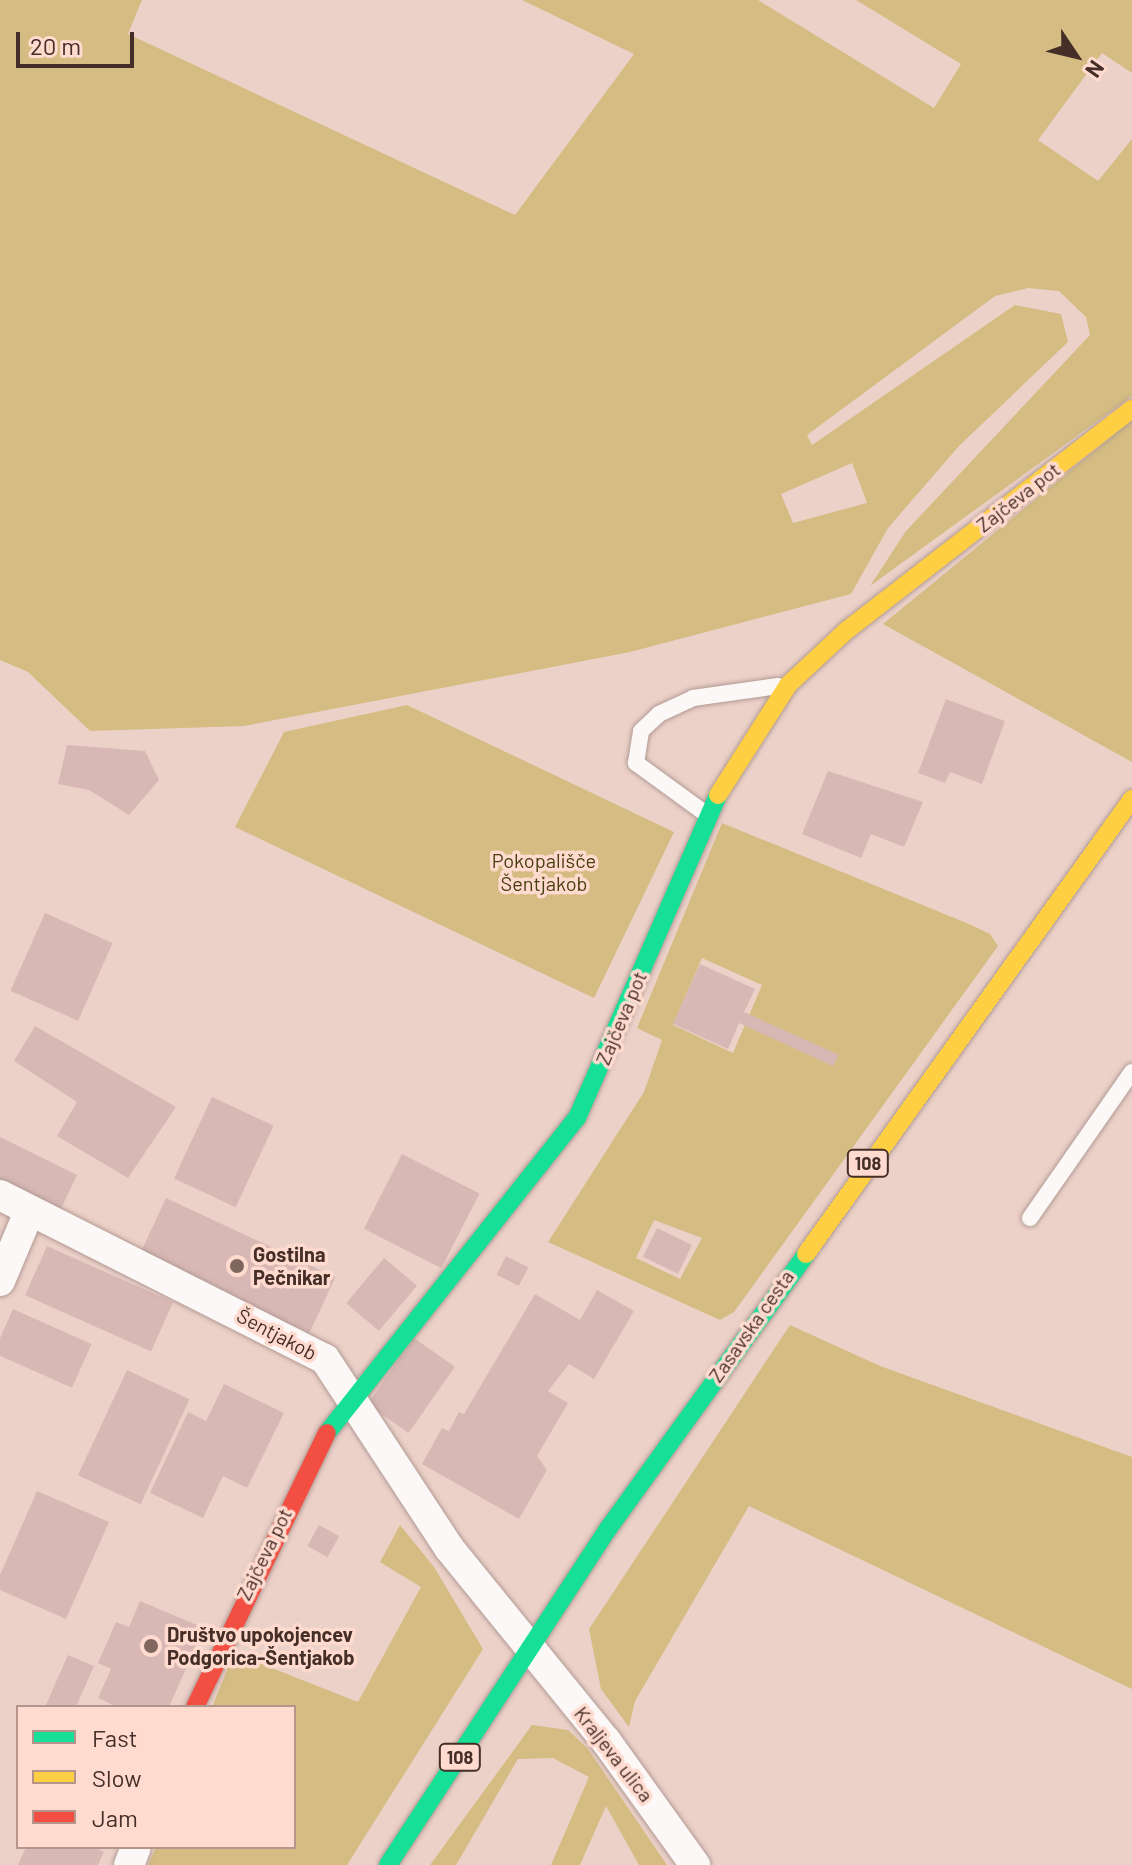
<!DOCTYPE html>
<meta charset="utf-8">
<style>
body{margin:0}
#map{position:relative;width:1132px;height:1865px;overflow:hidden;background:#ecd1c9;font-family:Barlow,sans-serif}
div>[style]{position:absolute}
.green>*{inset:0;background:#d4bc82}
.building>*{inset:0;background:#d8b8b5;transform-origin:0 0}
.roads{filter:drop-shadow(0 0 2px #b19b94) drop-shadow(0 0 2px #b19b94)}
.lane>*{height:16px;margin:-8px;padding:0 8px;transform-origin:8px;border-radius:8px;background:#fcf8f7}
.street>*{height:30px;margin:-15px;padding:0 15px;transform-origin:15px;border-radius:15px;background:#fcf8f7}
.fast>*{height:18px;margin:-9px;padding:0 9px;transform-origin:9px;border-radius:9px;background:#16e098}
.slow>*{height:18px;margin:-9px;padding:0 9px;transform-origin:9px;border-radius:9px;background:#ffcf43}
.jam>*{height:18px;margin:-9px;padding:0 9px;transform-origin:9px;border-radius:9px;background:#f24e42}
.dots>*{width:22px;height:22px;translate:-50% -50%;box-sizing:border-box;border:4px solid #ffdace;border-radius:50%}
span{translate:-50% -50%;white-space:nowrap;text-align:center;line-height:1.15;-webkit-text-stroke:7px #ffdace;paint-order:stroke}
.shield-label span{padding:2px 6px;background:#ffdace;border:2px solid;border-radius:6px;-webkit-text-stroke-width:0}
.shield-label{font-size:18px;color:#452e27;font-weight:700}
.street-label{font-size:20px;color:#452e27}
.park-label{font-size:20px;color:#473e11}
.poi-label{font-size:20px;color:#452e27;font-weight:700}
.left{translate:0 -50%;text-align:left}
.legend{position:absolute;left:16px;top:1705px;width:280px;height:144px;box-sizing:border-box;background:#ffdace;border:2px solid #b5958b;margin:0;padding:10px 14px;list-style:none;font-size:24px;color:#452e27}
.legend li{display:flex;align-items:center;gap:16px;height:40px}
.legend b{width:40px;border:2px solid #b5958b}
.north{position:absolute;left:1036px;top:16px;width:80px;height:80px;-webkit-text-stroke:6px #ffdace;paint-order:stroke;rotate:125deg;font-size:22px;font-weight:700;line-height:32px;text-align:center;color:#452e27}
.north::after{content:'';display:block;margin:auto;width:28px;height:36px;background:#452e27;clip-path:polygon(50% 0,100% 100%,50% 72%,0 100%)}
.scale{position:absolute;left:16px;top:32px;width:118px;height:36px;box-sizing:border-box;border:4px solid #452e27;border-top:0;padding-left:10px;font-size:24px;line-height:28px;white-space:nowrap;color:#452e27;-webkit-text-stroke:6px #ffdace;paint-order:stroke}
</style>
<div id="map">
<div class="green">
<i style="clip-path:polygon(evenodd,0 0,142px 0,128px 34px,515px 215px,634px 54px,522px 0,758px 0,934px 108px,961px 64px,856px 0,1132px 0,1132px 73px,1102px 53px,1038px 140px,1098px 181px,1132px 139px,1132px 396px,870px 586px,906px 531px,1090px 335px,1086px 317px,1059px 291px,1028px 288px,995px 296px,807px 435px,812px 445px,1015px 305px,1061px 314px,1068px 342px,959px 446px,888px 528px,851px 594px,630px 652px,244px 726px,90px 731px,28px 672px,0 660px,0 0,852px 463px,867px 503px,793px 523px,781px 494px,852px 463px)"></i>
<i style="clip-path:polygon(1132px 420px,1132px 762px,883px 624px)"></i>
<i style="clip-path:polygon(407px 705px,674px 832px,594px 998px,235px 827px,284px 732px)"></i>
<i style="clip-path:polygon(evenodd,722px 823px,969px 924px,990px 934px,998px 946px,734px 1312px,720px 1320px,548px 1242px,644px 1092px,662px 1040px,637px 1028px,722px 823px,702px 958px,762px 985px,733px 1053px,673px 1025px,702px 958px,722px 823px,654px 1220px,702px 1238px,680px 1279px,636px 1258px,654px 1220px)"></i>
<i style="clip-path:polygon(790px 1325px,880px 1366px,1132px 1457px,1132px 1689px,749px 1506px,635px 1701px,629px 1727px,601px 1689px,589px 1629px)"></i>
<i style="clip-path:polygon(400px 1525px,434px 1567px,483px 1649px,347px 1865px,148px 1865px,156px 1847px,294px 1847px,294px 1707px,212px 1707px,234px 1653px,358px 1702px,421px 1587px,380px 1562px)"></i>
<i style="clip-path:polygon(532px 1725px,568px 1730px,588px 1749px,667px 1865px,639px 1865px,606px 1806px,580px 1865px,551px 1865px,589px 1777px,553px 1758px,518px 1759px,456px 1865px,430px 1865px)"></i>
</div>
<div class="building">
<i style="clip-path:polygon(946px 699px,1005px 721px,982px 784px,950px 772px,945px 783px,918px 773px)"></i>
<i style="clip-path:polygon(67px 745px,145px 751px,159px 780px,129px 815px,89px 790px,58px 784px)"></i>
<i style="clip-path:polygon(828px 771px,923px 802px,904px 847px,871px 834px,861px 858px,802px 834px)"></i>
<i style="left:45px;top:913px;width:74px;height:85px;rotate:24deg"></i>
<i style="clip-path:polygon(700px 964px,755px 989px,744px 1012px,839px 1055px,833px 1066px,739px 1023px,728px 1049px,673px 1024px)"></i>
<i style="clip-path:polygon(35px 1026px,176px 1107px,128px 1178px,57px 1136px,77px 1102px,14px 1061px)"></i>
<i style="left:212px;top:1097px;width:68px;height:90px;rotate:25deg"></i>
<i style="clip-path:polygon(0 1137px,77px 1175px,59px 1213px,0 1184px)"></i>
<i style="left:402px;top:1154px;width:87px;height:84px;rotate:27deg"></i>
<i style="left:166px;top:1198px;width:187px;height:62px;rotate:25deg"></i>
<i style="left:657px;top:1228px;width:39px;height:32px;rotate:26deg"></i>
<i style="left:47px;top:1246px;width:138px;height:54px;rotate:24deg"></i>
<i style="left:506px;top:1256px;width:25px;height:21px;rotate:27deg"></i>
<i style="left:384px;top:1258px;width:43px;height:59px;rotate:40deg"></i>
<i style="clip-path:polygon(597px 1290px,634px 1311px,594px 1379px,569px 1364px,548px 1391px,568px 1403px,537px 1456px,547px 1470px,519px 1519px,422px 1464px,442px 1428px,449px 1431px,459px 1412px,464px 1414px,535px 1294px,580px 1320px)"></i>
<i style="left:13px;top:1309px;width:86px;height:48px;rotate:24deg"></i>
<i style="left:414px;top:1338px;width:50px;height:81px;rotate:35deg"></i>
<i style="left:127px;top:1370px;width:69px;height:116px;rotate:25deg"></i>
<i style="clip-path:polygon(224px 1384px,284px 1413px,247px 1488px,223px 1476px,203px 1518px,150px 1493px,188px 1412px,206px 1421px)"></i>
<i style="clip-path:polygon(37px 1491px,109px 1522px,66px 1619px,0 1590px,0 1575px)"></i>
<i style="left:319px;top:1525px;width:23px;height:24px;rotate:29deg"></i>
<i style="clip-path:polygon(140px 1601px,204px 1628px,169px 1707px,117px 1707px,98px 1698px,111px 1669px,98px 1663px,116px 1622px,129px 1627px)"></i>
<i style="clip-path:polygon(68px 1655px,94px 1666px,76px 1707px,45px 1707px)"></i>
<i style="clip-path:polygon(26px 1847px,94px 1847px,104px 1852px,98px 1865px,18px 1865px)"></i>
</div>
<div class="roads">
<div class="lane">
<i style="left:706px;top:814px;width:87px;rotate:-143.9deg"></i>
<i style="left:636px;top:763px;width:32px;rotate:-81deg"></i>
<i style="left:641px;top:731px;width:25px;rotate:-43deg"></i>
<i style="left:659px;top:714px;width:38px;rotate:-25deg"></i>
<i style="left:693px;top:698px;width:86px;rotate:-8deg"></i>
<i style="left:1030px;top:1218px;width:178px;rotate:-55.1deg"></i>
</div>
<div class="street">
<i style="left:0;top:1195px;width:364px;rotate:26.8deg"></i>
<i style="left:325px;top:1359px;width:226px;rotate:56.7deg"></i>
<i style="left:449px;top:1548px;width:249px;rotate:50.9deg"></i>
<i style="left:606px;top:1741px;width:153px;rotate:54.3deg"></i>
<i style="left:0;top:1281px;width:75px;rotate:-67.2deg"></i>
<i style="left:129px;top:1865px;width:19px;rotate:-69deg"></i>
</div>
<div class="fast">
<i style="left:327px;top:1433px;width:402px;rotate:-51.6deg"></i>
<i style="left:577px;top:1118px;width:352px;rotate:-66.4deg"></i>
<i style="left:388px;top:1865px;width:402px;rotate:-56.8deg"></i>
<i style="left:608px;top:1529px;width:339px;rotate:-54.2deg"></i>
</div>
<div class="slow">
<i style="left:718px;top:795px;width:130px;rotate:-57.5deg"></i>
<i style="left:788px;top:685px;width:81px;rotate:-43deg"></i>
<i style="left:847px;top:630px;width:361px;rotate:-37.8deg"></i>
<i style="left:806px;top:1254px;width:560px;rotate:-54.38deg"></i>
</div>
<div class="jam">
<i style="left:195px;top:1707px;width:304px;rotate:-64.3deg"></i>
</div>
</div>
<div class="dots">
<i style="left:237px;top:1266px;background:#7f6760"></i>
<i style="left:151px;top:1646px;background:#7f6760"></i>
</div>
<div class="shield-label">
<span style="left:868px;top:1163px">108</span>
<span style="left:460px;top:1757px">108</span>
</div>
<div class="street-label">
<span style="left:1018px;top:497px;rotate:-38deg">Zajčeva pot</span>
<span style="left:621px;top:1018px;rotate:-67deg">Zajčeva pot</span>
<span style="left:751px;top:1326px;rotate:-55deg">Zasavska cesta</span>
<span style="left:277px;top:1334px;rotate:28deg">Šentjakob</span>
<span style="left:264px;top:1554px;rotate:-64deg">Zajčeva pot</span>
<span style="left:614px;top:1754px;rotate:52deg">Kraljeva ulica</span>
</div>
<div class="park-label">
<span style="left:544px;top:872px">Pokopališče<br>Šentjakob</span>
</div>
<div class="poi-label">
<span class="left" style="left:253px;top:1266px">Gostilna<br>Pečnikar</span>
<span class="left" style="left:167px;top:1646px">Društvo upokojencev<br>Podgorica-Šentjakob</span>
</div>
<ul class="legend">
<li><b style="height:10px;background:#16e098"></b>Fast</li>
<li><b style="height:10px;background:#ffcf43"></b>Slow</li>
<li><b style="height:10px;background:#f24e42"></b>Jam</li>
</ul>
<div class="north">N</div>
<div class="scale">20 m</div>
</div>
